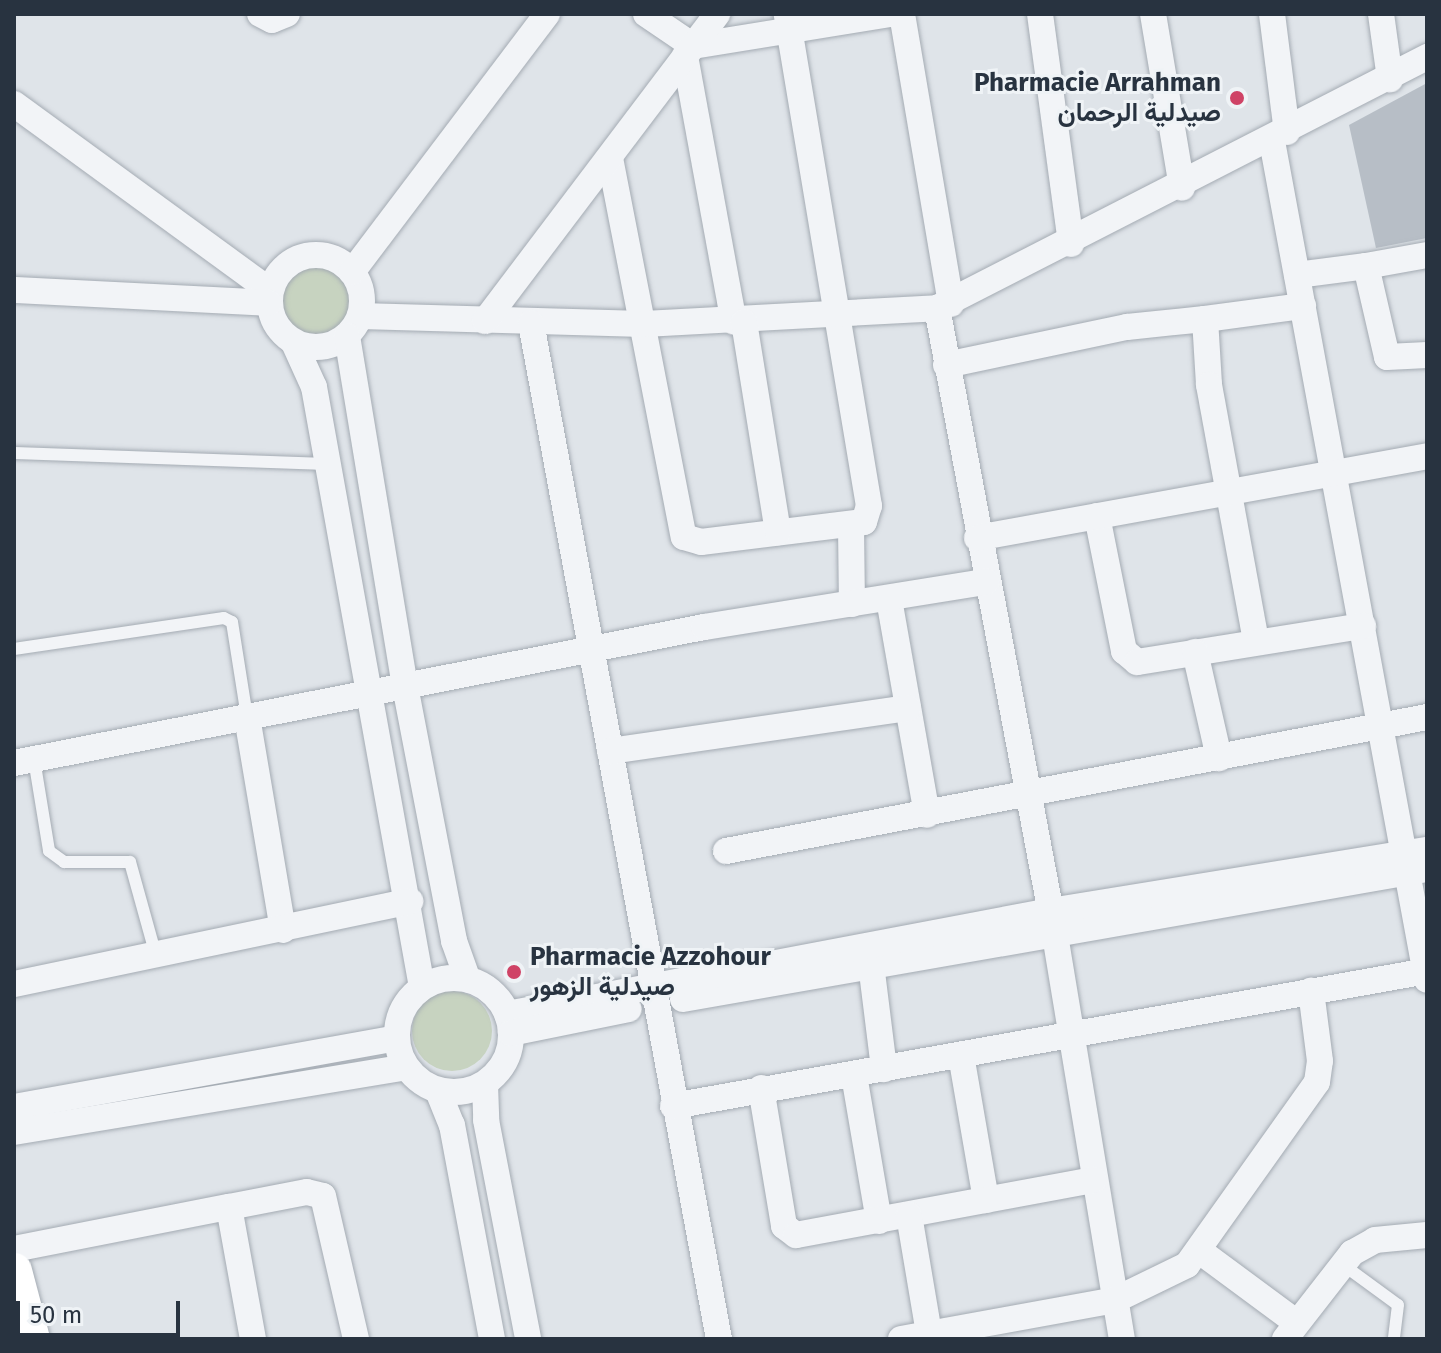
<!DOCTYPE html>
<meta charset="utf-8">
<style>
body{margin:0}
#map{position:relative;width:1441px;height:1353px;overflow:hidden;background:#dfe4e9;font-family:"Fira Sans",Vazirmatn,sans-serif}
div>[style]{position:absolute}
.green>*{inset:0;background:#c7d3c0}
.round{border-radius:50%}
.building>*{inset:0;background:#b7bec6}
.roads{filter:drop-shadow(0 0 2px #a4abb3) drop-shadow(0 0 2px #a4abb3)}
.lane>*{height:12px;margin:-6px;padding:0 6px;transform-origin:6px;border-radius:6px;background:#f2f4f7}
.street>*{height:26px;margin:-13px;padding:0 13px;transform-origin:13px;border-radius:13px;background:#f2f4f7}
.street>.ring{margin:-13px;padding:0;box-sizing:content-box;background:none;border:26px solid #f2f4f7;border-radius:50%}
.secondary>*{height:36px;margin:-18px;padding:0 18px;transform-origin:18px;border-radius:18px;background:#fff}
.dots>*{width:22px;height:22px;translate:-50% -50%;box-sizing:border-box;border:4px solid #eff3f6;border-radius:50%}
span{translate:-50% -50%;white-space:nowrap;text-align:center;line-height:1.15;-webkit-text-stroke:6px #eff3f6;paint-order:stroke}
.poi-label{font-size:26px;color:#283340;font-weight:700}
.right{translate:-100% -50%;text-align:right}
.left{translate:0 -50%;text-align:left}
.frame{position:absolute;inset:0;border:16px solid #283340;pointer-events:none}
.scale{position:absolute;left:16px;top:1301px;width:164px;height:36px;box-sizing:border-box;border:4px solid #283340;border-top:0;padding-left:10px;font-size:24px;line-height:28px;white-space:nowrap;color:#283340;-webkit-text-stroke:6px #eff3f6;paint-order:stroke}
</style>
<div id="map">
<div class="green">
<i class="round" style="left:273px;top:258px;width:84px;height:84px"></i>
<i class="round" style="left:412px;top:991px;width:80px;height:80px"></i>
</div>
<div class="building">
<i style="clip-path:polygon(1427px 83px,1427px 238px,1376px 248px,1349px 125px)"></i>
</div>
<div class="roads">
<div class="lane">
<i style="left:14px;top:453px;width:314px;rotate:2deg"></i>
<i style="left:14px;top:649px;width:212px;rotate:-8.4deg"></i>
<i style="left:224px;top:618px;width:9px;rotate:27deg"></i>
<i style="left:232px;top:622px;width:96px;rotate:81deg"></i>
<i style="left:34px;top:759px;width:93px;rotate:80.7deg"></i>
<i style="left:49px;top:851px;width:19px;rotate:36deg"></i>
<i style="left:64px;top:862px;width:66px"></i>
<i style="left:130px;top:862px;width:98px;rotate:74.5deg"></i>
<i style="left:1342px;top:1264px;width:69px;rotate:36.2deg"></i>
<i style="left:1398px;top:1305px;width:34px;rotate:97deg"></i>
</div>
<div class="street">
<i style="left:260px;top:14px;width:13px;rotate:27deg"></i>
<i style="left:272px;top:20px;width:16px;rotate:-22deg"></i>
<i style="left:646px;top:14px;width:57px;rotate:34.2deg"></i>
<i style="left:693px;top:46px;width:200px;rotate:-9.2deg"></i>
<i style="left:902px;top:14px;width:294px;rotate:80.4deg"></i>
<i style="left:1040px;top:14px;width:232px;rotate:82.3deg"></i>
<i style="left:1153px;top:14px;width:176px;rotate:80.5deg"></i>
<i style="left:1272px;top:14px;width:119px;rotate:82.8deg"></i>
<i style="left:1381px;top:14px;width:66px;rotate:82.1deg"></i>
<i style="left:685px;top:56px;width:270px;rotate:79.6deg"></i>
<i style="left:14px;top:104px;width:317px;rotate:36.1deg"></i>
<i style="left:1272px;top:141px;width:853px;rotate:79.53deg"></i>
<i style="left:610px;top:158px;width:386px;rotate:79deg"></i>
<i style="left:684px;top:537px;width:18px;rotate:16deg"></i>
<i style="left:701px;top:542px;width:164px;rotate:-7deg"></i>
<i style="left:864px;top:522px;width:17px;rotate:-73deg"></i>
<i style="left:869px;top:506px;width:499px;rotate:-99.5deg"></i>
<i class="ring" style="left:270px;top:255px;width:66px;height:66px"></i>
<i style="left:1366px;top:266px;width:62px;rotate:-10.2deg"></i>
<i style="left:352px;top:272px;width:323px;rotate:-52.9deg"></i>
<i style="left:1297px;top:275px;width:70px;rotate:-7.4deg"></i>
<i style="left:1366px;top:266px;width:93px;rotate:77deg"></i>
<i style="left:1387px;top:357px;width:40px;rotate:-2.9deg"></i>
<i style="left:14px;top:290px;width:255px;rotate:2.9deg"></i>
<i style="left:937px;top:308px;width:632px;rotate:79.33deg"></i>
<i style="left:1054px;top:929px;width:416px;rotate:80.6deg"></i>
<i style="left:360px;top:316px;width:284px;rotate:1.6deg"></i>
<i style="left:644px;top:324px;width:293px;rotate:-3.1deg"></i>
<i style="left:937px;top:308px;width:551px;rotate:-27.12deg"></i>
<i style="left:1205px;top:319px;width:99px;rotate:-7.6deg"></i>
<i style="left:485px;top:321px;width:385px;rotate:-52.9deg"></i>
<i style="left:744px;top:322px;width:213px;rotate:80.8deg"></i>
<i style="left:531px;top:323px;width:1033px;rotate:79.52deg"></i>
<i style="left:347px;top:336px;width:355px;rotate:80.6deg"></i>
<i style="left:405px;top:686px;width:260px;rotate:79.1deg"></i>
<i style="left:454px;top:941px;width:41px;rotate:70.3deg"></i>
<i style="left:294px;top:343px;width:48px;rotate:65.6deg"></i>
<i style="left:314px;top:387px;width:610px;rotate:79.8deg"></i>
<i style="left:946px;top:365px;width:185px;rotate:-11.9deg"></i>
<i style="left:1127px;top:327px;width:78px;rotate:-5.9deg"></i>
<i style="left:1205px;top:319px;width:66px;rotate:86.5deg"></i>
<i style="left:1209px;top:385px;width:261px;rotate:79.6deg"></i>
<i style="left:1097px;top:516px;width:138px;rotate:78.7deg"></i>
<i style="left:1124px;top:651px;width:17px;rotate:40deg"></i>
<i style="left:1137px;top:662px;width:229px;rotate:-9.1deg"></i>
<i style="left:851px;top:526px;width:78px;rotate:89.3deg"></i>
<i style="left:977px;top:538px;width:457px;rotate:-10.3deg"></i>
<i style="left:889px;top:599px;width:219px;rotate:80deg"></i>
<i style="left:1195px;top:652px;width:109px;rotate:77.2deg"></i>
<i style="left:247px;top:717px;width:216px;rotate:80.4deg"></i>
<i style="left:610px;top:751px;width:301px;rotate:-8.2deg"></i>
<i style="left:14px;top:763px;width:703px;rotate:-11.15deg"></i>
<i style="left:704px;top:627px;width:286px;rotate:-9.1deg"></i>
<i style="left:726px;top:851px;width:714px;rotate:-10.82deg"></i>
<i style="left:871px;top:964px;width:106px;rotate:82.9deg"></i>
<i class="ring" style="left:397px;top:978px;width:88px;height:88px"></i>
<i style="left:14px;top:984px;width:405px;rotate:-11.8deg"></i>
<i style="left:683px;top:999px;width:755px;rotate:-9.91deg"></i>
<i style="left:507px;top:1014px;width:553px;rotate:-10.74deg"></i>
<i style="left:1050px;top:911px;width:382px;rotate:-9.2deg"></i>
<i style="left:511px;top:1033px;width:120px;rotate:-11.5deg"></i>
<i style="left:961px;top:1055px;width:147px;rotate:80.2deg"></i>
<i style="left:854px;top:1075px;width:148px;rotate:80.3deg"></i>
<i style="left:485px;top:1084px;width:36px;rotate:88deg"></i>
<i style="left:486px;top:1120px;width:223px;rotate:79.1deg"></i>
<i style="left:761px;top:1088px;width:140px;rotate:80.5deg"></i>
<i style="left:784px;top:1226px;width:15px;rotate:37deg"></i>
<i style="left:796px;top:1235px;width:303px;rotate:-10.5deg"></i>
<i style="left:438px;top:1091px;width:37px;rotate:68deg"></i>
<i style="left:452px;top:1125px;width:218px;rotate:79.4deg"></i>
<i style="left:673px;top:1106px;width:766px;rotate:-10.15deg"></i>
<i style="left:14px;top:1107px;width:388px;rotate:-10.2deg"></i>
<i style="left:14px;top:1132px;width:396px;rotate:-9.4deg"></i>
<i style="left:229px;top:1207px;width:79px;rotate:-10.9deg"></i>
<i style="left:307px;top:1192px;width:16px;rotate:14deg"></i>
<i style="left:323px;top:1196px;width:147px;rotate:77deg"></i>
<i style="left:909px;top:1215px;width:126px;rotate:80.4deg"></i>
<i style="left:14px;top:1249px;width:219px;rotate:-11.1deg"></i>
<i style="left:229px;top:1207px;width:134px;rotate:79.7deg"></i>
<i style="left:1201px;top:1252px;width:119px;rotate:36.5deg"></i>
<i style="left:901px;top:1339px;width:218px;rotate:-10.3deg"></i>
<i style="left:1115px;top:1300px;width:80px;rotate:-25.9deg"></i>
<i style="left:1187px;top:1265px;width:224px;rotate:-54.6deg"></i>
<i style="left:1317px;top:1082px;width:21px;rotate:-82deg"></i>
<i style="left:1320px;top:1061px;width:71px;rotate:-97.3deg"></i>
<i style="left:1285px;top:1339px;width:109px;rotate:-52.1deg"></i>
<i style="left:1352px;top:1253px;width:26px;rotate:-29deg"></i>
<i style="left:1375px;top:1240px;width:52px;rotate:-5.5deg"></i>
</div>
<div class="secondary">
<i style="left:14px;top:1271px;width:70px;rotate:75.2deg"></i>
</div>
</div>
<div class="dots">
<i style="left:1237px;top:98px;background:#cf4366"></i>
<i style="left:514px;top:972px;background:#cf4366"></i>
</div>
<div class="poi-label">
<span class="right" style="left:1221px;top:98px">Pharmacie Arrahman<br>صيدلية الرحمان</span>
<span class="left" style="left:530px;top:972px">Pharmacie Azzohour<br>صيدلية الزهور</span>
</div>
<div class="frame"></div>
<div class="scale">50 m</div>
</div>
